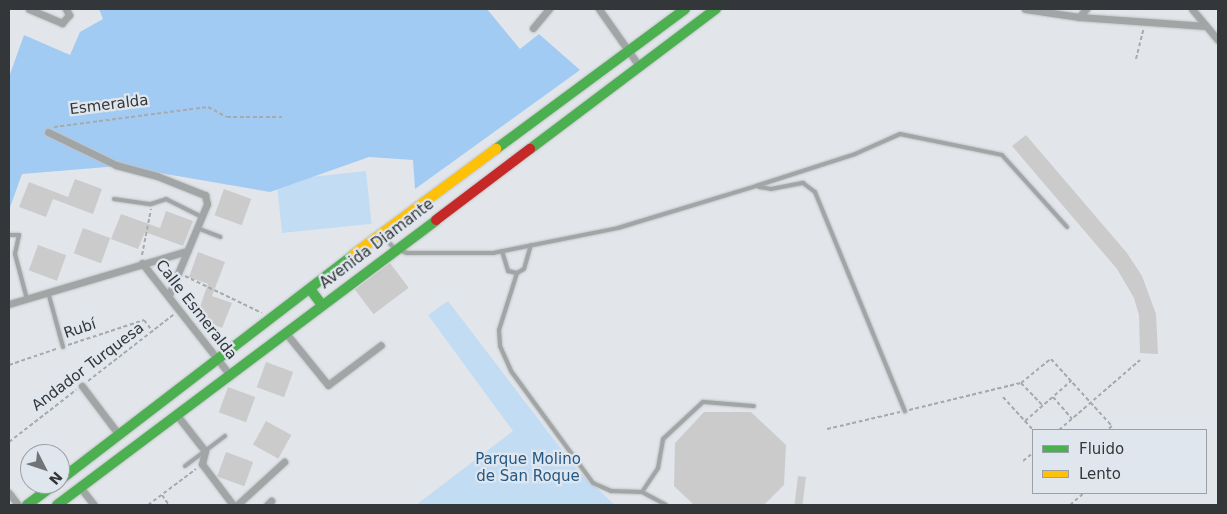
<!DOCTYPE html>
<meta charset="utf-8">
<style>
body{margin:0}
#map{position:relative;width:1227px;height:514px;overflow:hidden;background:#e2e6ea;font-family:"DejaVu Sans",sans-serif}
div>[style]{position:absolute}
.green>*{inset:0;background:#c2dcf4;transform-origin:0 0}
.forest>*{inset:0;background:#a1cbf3}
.building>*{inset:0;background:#cbcbcc;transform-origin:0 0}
.path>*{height:2px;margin-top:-1px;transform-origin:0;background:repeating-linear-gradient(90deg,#a6aaab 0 4px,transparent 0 6.5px)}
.roads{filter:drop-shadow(0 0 1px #c0c3c6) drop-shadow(0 0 1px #c0c3c6)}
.lane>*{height:4px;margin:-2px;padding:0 2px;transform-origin:2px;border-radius:2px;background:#a2a5a6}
.street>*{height:7px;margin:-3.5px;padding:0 3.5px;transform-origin:3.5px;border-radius:3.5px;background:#a2a5a6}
.fast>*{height:10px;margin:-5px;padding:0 5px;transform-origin:5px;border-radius:5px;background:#4caf50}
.slow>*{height:10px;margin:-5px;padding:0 5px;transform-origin:5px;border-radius:5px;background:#ffc107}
.jam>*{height:10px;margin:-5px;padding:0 5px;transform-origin:5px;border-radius:5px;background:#c62828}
span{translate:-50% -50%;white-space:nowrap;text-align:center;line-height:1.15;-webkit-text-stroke:4.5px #dfe6ed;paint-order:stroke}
.street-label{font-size:15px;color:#343739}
.park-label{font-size:15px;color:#245885}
.frame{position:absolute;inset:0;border:10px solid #343739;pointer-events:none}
.legend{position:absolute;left:1032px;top:429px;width:175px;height:65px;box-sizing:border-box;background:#dfe6ed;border:1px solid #9ba0a5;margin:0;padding:6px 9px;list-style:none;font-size:15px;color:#343739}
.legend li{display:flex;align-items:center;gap:10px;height:25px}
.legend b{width:25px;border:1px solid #9ba0a5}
.north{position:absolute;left:20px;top:444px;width:50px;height:50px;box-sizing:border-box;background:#dfe6ed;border:1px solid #9ba0a5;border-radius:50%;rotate:131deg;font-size:14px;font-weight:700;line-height:20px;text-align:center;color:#343739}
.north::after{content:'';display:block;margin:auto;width:18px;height:22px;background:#717477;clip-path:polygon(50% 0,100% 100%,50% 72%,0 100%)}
</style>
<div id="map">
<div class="green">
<i style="left:366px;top:171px;width:53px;height:90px;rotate:84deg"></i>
<i style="clip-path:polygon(448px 301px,578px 471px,615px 505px,416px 505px,513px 431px,428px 315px)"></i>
</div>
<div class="forest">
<i style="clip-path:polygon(99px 9px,487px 9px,520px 49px,539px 34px,580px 70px,415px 189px,413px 160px,369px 157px,270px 192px,119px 166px,22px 174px,9px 210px,9px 77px,24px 35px,70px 55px,80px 32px,103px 19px)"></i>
</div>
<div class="building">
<i style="clip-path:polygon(1026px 135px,1127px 253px,1142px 276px,1156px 314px,1158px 354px,1140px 353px,1139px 315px,1134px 298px,1117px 269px,1012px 146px)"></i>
<i style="clip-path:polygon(75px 179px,102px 189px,93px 214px,53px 199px,46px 217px,19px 207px,29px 182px,68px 197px)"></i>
<i style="left:224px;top:189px;width:29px;height:28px;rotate:20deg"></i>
<i style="clip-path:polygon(166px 211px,193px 221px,183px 246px,145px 232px,138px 249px,111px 239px,121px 214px,160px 228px)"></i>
<i style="left:83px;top:228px;width:29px;height:27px;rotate:20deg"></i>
<i style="left:38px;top:245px;width:30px;height:27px;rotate:20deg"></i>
<i style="clip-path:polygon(198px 252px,225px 262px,212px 296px,232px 303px,222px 328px,196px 318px,208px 284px,189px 277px)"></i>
<i style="left:390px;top:263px;width:31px;height:44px;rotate:53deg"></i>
<i style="left:266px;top:362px;width:29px;height:27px;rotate:20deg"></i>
<i style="left:228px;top:387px;width:29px;height:27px;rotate:20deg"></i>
<i style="clip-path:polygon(704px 412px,751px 412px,786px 445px,784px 485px,764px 505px,694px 505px,674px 486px,675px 443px)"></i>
<i style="left:266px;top:421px;width:29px;height:27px;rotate:29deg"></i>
<i style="left:226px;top:452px;width:29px;height:26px;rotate:20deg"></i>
<i style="left:798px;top:476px;width:8px;height:29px;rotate:7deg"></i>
</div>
<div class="path">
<i style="left:1136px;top:59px;width:32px;rotate:-76deg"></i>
<i style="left:54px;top:127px;width:155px;rotate:-7.4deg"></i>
<i style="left:208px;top:107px;width:21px;rotate:28deg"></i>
<i style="left:227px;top:117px;width:55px"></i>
<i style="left:142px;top:255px;width:47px;rotate:-78.9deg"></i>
<i style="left:185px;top:276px;width:85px;rotate:25.7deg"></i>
<i style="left:68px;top:345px;width:80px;rotate:-18.2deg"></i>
<i style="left:144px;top:320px;width:15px;rotate:53deg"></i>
<i style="left:9px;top:365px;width:50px;rotate:-18.8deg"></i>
<i style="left:88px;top:381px;width:108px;rotate:-37.8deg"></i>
<i style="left:1021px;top:383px;width:30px;rotate:46deg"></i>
<i style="left:1003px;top:397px;width:45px;rotate:47.7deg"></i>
<i style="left:1053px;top:397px;width:29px;rotate:49deg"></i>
<i style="left:909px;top:410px;width:115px;rotate:-13.6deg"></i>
<i style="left:1021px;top:383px;width:38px;rotate:-39deg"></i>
<i style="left:1051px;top:359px;width:91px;rotate:47.7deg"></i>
<i style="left:1112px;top:426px;width:6px;rotate:141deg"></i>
<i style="left:1025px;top:421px;width:61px;rotate:-41deg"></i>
<i style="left:827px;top:429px;width:75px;rotate:-13.1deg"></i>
<i style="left:1059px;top:430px;width:107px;rotate:-40.8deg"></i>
<i style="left:9px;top:442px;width:85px;rotate:-37.8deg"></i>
<i style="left:1023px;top:461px;width:13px;rotate:-39deg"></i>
<i style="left:162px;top:495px;width:12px;rotate:55deg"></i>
<i style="left:148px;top:505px;width:60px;rotate:-36.9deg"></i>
<i style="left:1070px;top:505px;width:18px;rotate:-41deg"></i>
</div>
<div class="roads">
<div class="lane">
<i style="left:759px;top:187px;width:12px;rotate:9deg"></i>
<i style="left:771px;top:189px;width:33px;rotate:-11deg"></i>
<i style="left:803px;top:183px;width:15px;rotate:37deg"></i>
<i style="left:815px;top:192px;width:237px;rotate:67.7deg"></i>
<i style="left:114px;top:199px;width:37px;rotate:8deg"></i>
<i style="left:151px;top:204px;width:16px;rotate:-18deg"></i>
<i style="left:166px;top:199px;width:40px;rotate:26.6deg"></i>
<i style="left:197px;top:228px;width:25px;rotate:21deg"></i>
<i style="left:381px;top:234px;width:21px;rotate:47deg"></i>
<i style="left:395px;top:249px;width:13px;rotate:18deg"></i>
<i style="left:407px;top:253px;width:86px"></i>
<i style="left:493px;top:253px;width:127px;rotate:-11.3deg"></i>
<i style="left:618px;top:228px;width:144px;rotate:-16.9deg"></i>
<i style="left:756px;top:186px;width:104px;rotate:-17.9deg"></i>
<i style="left:855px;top:154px;width:49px;rotate:-24deg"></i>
<i style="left:900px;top:134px;width:104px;rotate:11.6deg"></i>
<i style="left:1002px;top:155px;width:97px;rotate:47.9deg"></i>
<i style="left:9px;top:235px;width:10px"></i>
<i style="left:19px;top:235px;width:19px;rotate:102deg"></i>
<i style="left:15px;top:254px;width:47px;rotate:75.1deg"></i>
<i style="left:502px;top:251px;width:21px;rotate:73deg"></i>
<i style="left:508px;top:271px;width:9px;rotate:13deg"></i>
<i style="left:517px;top:273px;width:8px;rotate:-30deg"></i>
<i style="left:524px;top:269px;width:25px;rotate:-74deg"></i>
<i style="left:517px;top:273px;width:60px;rotate:107.5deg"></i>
<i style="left:499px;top:330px;width:16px;rotate:86deg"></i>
<i style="left:500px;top:346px;width:27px;rotate:66deg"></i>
<i style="left:511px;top:371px;width:139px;rotate:53.8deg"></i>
<i style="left:593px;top:483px;width:20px;rotate:24deg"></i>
<i style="left:611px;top:491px;width:31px;rotate:2deg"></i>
<i style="left:642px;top:492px;width:27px;rotate:28deg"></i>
<i style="left:48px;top:292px;width:57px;rotate:74.7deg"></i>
<i style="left:185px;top:466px;width:50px;rotate:-36.9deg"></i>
<i style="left:642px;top:492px;width:29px;rotate:-56deg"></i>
<i style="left:658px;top:468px;width:29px;rotate:-80deg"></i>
<i style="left:663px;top:439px;width:54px;rotate:-42.8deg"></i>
<i style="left:703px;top:402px;width:51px;rotate:4.5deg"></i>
</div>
<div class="street">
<i style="left:29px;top:9px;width:36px;rotate:23deg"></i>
<i style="left:62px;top:23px;width:11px;rotate:-49deg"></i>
<i style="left:69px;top:15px;width:7px;rotate:-117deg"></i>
<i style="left:599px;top:9px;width:70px;rotate:54.9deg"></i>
<i style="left:1025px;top:9px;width:55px;rotate:8.4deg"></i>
<i style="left:1079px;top:17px;width:127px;rotate:4.1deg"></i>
<i style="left:1192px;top:9px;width:40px;rotate:50deg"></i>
<i style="left:1079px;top:17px;width:11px;rotate:-49deg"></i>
<i style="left:533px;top:28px;width:25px;rotate:-50deg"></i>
<i style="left:48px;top:132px;width:76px;rotate:25.9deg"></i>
<i style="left:116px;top:165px;width:42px;rotate:15deg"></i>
<i style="left:157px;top:176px;width:52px;rotate:21.6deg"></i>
<i style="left:205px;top:195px;width:9px;rotate:77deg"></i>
<i style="left:207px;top:204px;width:99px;rotate:112.7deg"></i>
<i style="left:142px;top:263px;width:141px;rotate:51.9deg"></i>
<i style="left:9px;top:304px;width:186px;rotate:-16.6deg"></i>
<i style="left:285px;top:332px;width:68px;rotate:50.9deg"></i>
<i style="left:328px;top:385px;width:66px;rotate:-37deg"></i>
<i style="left:82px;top:386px;width:61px;rotate:52.9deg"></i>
<i style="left:176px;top:414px;width:47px;rotate:51.9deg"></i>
<i style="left:205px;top:451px;width:13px;rotate:103deg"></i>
<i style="left:202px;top:464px;width:51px;rotate:52.9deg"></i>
<i style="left:80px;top:487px;width:23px;rotate:52deg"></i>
<i style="left:9px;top:493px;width:15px;rotate:53deg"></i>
<i style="left:237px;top:505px;width:64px;rotate:-42.5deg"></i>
<i style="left:267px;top:505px;width:6px;rotate:-45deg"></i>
</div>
<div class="fast">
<i style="left:496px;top:149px;width:235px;rotate:-36.5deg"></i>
<i style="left:530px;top:149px;width:233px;rotate:-37deg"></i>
<i style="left:310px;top:289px;width:20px;rotate:53deg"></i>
<i style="left:60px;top:480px;width:371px;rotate:-37.5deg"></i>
<i style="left:27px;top:505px;width:35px;rotate:-37deg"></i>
<i style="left:57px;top:505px;width:474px;rotate:-36.9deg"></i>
</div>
<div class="slow">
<i style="left:354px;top:254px;width:177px;rotate:-36.5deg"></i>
</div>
<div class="jam">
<i style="left:436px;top:220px;width:118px;rotate:-37.1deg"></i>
</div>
</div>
<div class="street-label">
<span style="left:109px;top:105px;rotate:-7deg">Esmeralda</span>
<span style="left:377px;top:244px;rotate:-37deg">Avenida Diamante</span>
<span style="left:196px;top:310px;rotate:52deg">Calle Esmeralda</span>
<span style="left:80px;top:329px;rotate:-18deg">Rubí</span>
<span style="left:88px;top:367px;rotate:-37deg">Andador Turquesa</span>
</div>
<div class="park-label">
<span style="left:528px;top:468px">Parque Molino<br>de San Roque</span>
</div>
<div class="frame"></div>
<ul class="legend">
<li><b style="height:6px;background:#4caf50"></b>Fluido</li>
<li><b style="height:6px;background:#ffc107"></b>Lento</li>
</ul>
<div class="north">N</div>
</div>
